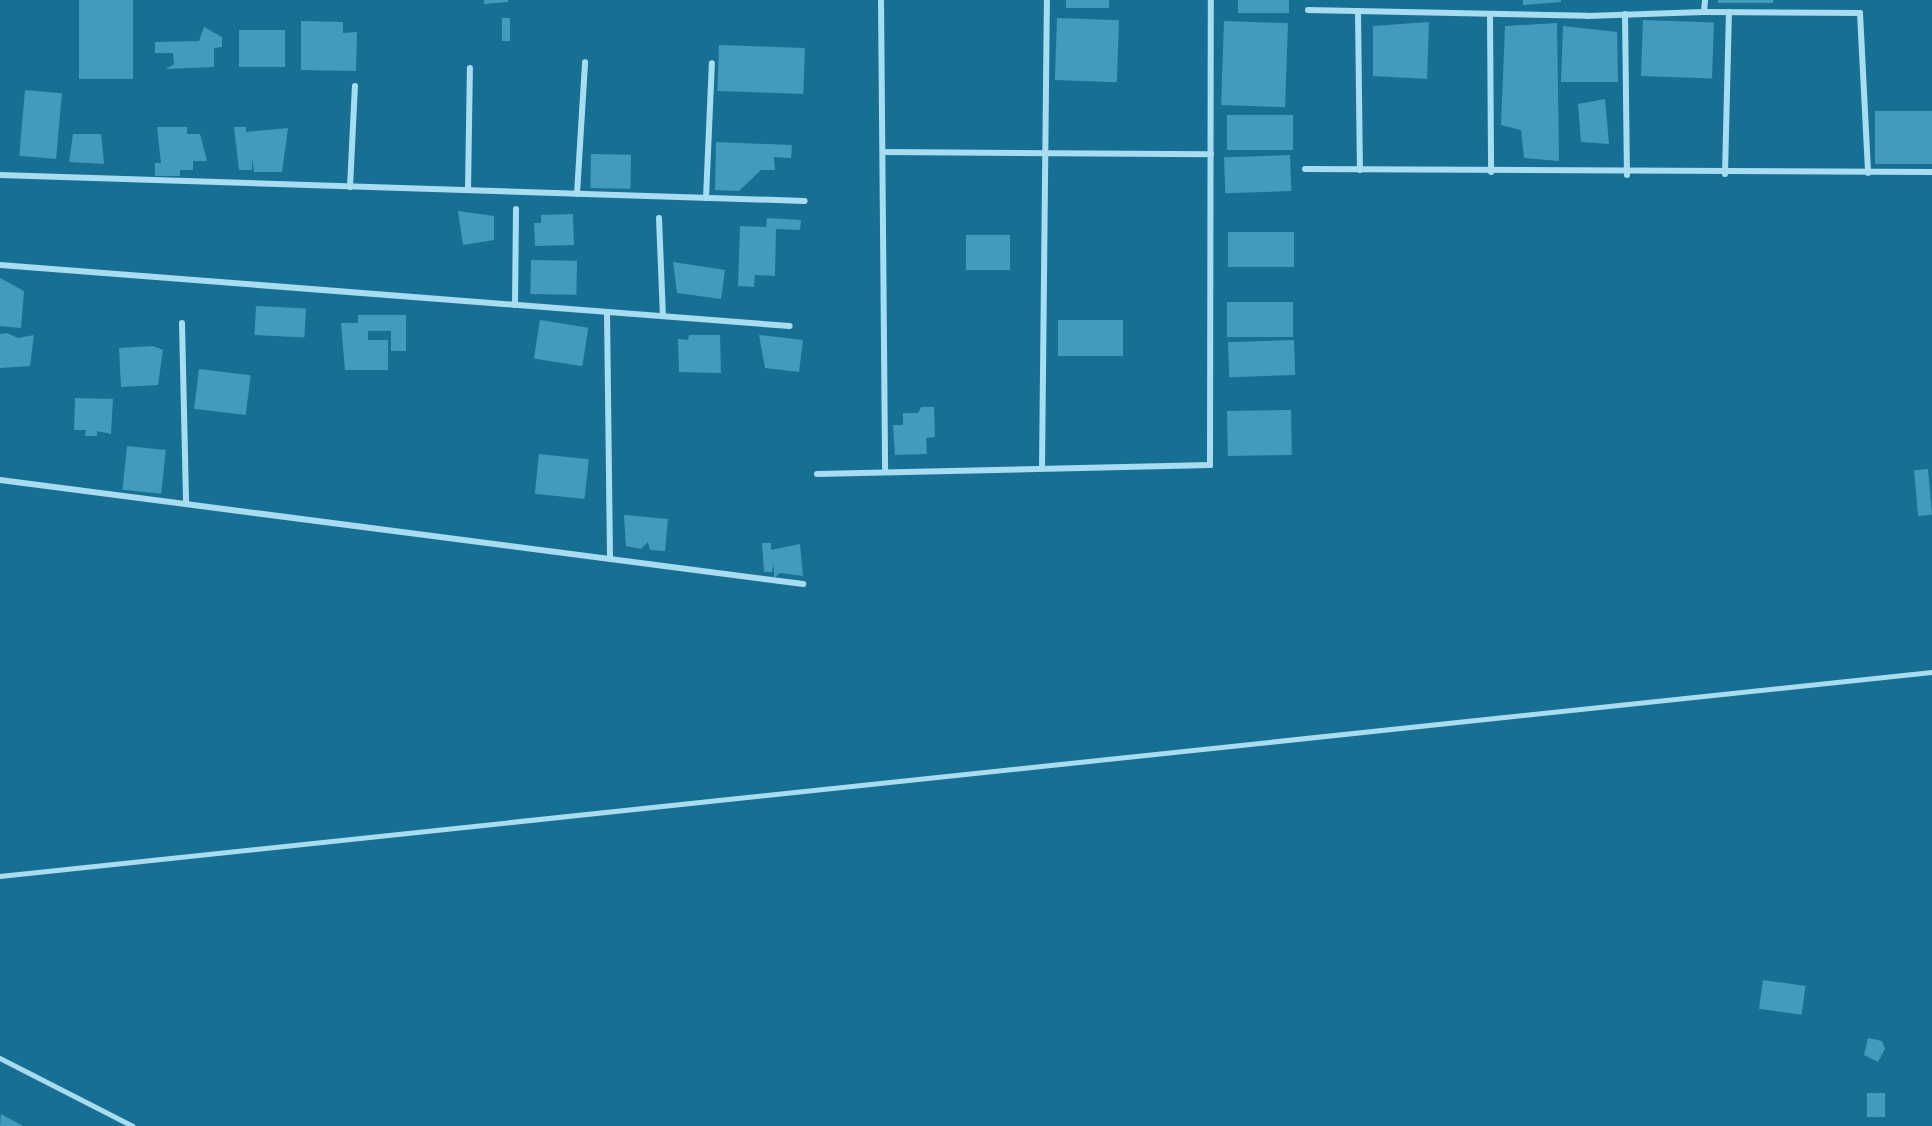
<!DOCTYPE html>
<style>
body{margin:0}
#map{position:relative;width:1932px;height:1126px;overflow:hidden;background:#186f94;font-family:"DM Sans",sans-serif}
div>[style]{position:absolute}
.building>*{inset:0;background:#449abd;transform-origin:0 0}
.lane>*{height:4.5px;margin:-2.25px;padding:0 2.25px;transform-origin:2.25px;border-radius:2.25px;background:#a8dcf0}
.street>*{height:6px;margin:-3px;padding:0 3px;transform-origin:3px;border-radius:3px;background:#a8dcf0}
span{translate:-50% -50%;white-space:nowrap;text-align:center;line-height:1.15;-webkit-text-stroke:6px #186f94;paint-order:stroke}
</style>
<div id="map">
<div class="building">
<i style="left:79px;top:0;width:54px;height:79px"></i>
<i style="clip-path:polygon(484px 0,508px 0,508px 2px,484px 4px)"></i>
<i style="left:1066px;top:0;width:43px;height:8px"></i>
<i style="left:1238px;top:0;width:51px;height:13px"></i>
<i style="clip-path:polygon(1523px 0,1561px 0,1561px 2px,1523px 5px)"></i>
<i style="left:1718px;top:0;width:55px;height:3px"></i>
<i style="left:502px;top:18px;width:8px;height:23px"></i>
<i style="left:1057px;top:18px;width:62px;height:62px;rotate:2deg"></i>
<i style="left:1643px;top:20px;width:71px;height:56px;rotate:2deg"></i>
<i style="clip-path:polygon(301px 21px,343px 22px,343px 33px,357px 32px,356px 71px,301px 70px)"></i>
<i style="left:1224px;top:21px;width:64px;height:84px;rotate:2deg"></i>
<i style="clip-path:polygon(1429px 22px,1427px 79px,1373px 76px,1373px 26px)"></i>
<i style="clip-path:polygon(1557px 23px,1559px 161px,1524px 158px,1521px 130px,1501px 125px,1505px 26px)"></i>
<i style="clip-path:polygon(1563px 26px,1617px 32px,1618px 82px,1561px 82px)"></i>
<i style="clip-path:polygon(204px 27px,222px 37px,222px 47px,214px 48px,214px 67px,166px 69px,174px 64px,173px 53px,155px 53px,155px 42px,199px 41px)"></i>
<i style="left:285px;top:30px;width:37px;height:46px;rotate:90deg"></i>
<i style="left:719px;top:45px;width:86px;height:46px;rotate:2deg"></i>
<i style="left:25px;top:90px;width:37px;height:66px;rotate:5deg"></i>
<i style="clip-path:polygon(1605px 99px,1609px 144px,1581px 142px,1578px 104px)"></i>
<i style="left:1875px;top:111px;width:57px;height:53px"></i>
<i style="left:1293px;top:115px;width:35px;height:66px;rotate:90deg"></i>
<i style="clip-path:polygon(157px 127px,187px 127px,187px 134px,200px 134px,207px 161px,193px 161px,193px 170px,180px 170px,180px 176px,155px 176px,155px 163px,161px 163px)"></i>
<i style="clip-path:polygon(234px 127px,246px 127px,246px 132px,288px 128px,282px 172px,254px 172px,252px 157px,252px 170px,239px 170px)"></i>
<i style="clip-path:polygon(73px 134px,101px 134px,104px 164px,69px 162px)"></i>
<i style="clip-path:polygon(716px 142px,792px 145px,791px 158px,774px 157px,775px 170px,761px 170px,739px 191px,715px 190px)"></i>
<i style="left:591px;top:154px;width:40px;height:34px;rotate:1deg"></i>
<i style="left:1290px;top:155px;width:36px;height:66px;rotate:88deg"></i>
<i style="clip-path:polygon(458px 211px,494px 216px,494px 240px,463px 245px)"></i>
<i style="clip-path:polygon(573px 214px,574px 245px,535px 246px,534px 223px,541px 223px,541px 215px)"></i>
<i style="clip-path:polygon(767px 218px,801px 220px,800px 230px,776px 229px,775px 276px,755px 275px,754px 287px,738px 286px,740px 226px,766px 227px)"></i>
<i style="left:1294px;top:232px;width:35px;height:66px;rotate:90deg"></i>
<i style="left:966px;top:235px;width:44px;height:35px"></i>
<i style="left:531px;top:260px;width:46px;height:34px;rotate:1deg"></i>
<i style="clip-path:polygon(673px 262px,725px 270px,721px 299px,677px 293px)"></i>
<i style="clip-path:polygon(0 278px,24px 291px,21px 328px,0 326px)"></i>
<i style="left:1293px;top:302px;width:35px;height:66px;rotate:90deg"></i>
<i style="left:256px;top:306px;width:50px;height:29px;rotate:3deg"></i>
<i style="clip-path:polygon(358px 315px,406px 315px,406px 351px,391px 351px,391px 331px,368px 331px,368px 340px,388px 340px,388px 370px,345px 370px,341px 323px,358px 323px)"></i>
<i style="left:540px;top:320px;width:49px;height:39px;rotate:9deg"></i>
<i style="left:1058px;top:320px;width:65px;height:36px"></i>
<i style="clip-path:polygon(7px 333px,18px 338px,34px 335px,30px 366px,0 368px,0 334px)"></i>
<i style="clip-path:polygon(689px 335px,720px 335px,721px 373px,679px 372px,678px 339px,688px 340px)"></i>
<i style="clip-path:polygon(759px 335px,803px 340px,799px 372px,765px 368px)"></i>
<i style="left:1294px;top:340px;width:35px;height:66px;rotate:88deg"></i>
<i style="clip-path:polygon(153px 346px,163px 350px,158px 385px,121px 387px,119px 348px)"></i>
<i style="left:199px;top:369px;width:52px;height:40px;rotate:7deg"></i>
<i style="clip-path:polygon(75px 398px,113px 399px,111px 434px,97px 431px,97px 436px,85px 436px,86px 430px,74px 430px)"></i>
<i style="clip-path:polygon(921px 407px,934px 407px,935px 437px,926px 438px,927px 454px,895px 455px,893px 425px,903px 425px,903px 413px,918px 413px)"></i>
<i style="left:1291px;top:410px;width:45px;height:64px;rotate:89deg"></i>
<i style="left:127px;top:446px;width:39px;height:44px;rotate:6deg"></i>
<i style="left:539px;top:454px;width:50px;height:40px;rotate:6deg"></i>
<i style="left:1928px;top:469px;width:46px;height:14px;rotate:85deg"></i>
<i style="clip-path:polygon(624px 515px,668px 519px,665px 551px,650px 550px,648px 542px,641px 549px,626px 546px)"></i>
<i style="clip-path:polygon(762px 543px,771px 543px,771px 550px,800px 544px,803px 576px,780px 573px,774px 578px,774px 564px,772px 572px,764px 572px)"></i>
<i style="left:1763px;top:980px;width:43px;height:29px;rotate:8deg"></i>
<i style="clip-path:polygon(1868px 1038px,1882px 1041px,1885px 1049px,1878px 1062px,1864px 1055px)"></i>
<i style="left:1867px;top:1093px;width:18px;height:24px"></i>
<i style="clip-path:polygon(1px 1114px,23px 1126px,0 1126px)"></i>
</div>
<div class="lane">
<i style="left:0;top:876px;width:1943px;rotate:-6.03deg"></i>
<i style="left:0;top:1058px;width:149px;rotate:27.1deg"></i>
</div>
<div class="street">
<i style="left:881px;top:0;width:471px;rotate:89.5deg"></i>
<i style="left:1308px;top:10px;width:279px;rotate:1.2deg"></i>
<i style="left:1587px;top:16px;width:117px;rotate:-2deg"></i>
<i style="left:1704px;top:12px;width:12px;rotate:-85deg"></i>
<i style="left:1358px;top:11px;width:159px;rotate:89.3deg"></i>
<i style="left:1704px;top:12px;width:156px;rotate:0.4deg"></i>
<i style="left:1860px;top:13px;width:160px;rotate:87.1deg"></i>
<i style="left:1490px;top:14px;width:158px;rotate:89.6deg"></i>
<i style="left:1625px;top:14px;width:161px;rotate:89.3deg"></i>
<i style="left:884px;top:152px;width:327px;rotate:0.4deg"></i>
<i style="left:1305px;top:169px;width:627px;rotate:0.27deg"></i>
<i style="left:1725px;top:174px;width:162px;rotate:-88.6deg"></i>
<i style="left:0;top:175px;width:805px;rotate:1.85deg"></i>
<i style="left:350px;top:187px;width:101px;rotate:-87.2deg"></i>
<i style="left:468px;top:190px;width:122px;rotate:-89.1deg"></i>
<i style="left:577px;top:194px;width:132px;rotate:-86.5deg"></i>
<i style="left:706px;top:198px;width:135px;rotate:-87.5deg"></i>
<i style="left:659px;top:218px;width:98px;rotate:87.7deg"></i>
<i style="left:0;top:265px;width:792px;rotate:4.42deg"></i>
<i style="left:515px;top:305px;width:96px;rotate:-89.4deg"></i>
<i style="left:607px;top:312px;width:247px;rotate:89.3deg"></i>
<i style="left:182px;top:323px;width:181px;rotate:88.7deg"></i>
<i style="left:1042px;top:468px;width:468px;rotate:-89.4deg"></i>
<i style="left:817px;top:474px;width:393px;rotate:-1.3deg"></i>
<i style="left:1210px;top:465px;width:465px;rotate:-89.9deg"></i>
<i style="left:0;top:480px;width:810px;rotate:7.38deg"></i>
</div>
</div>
